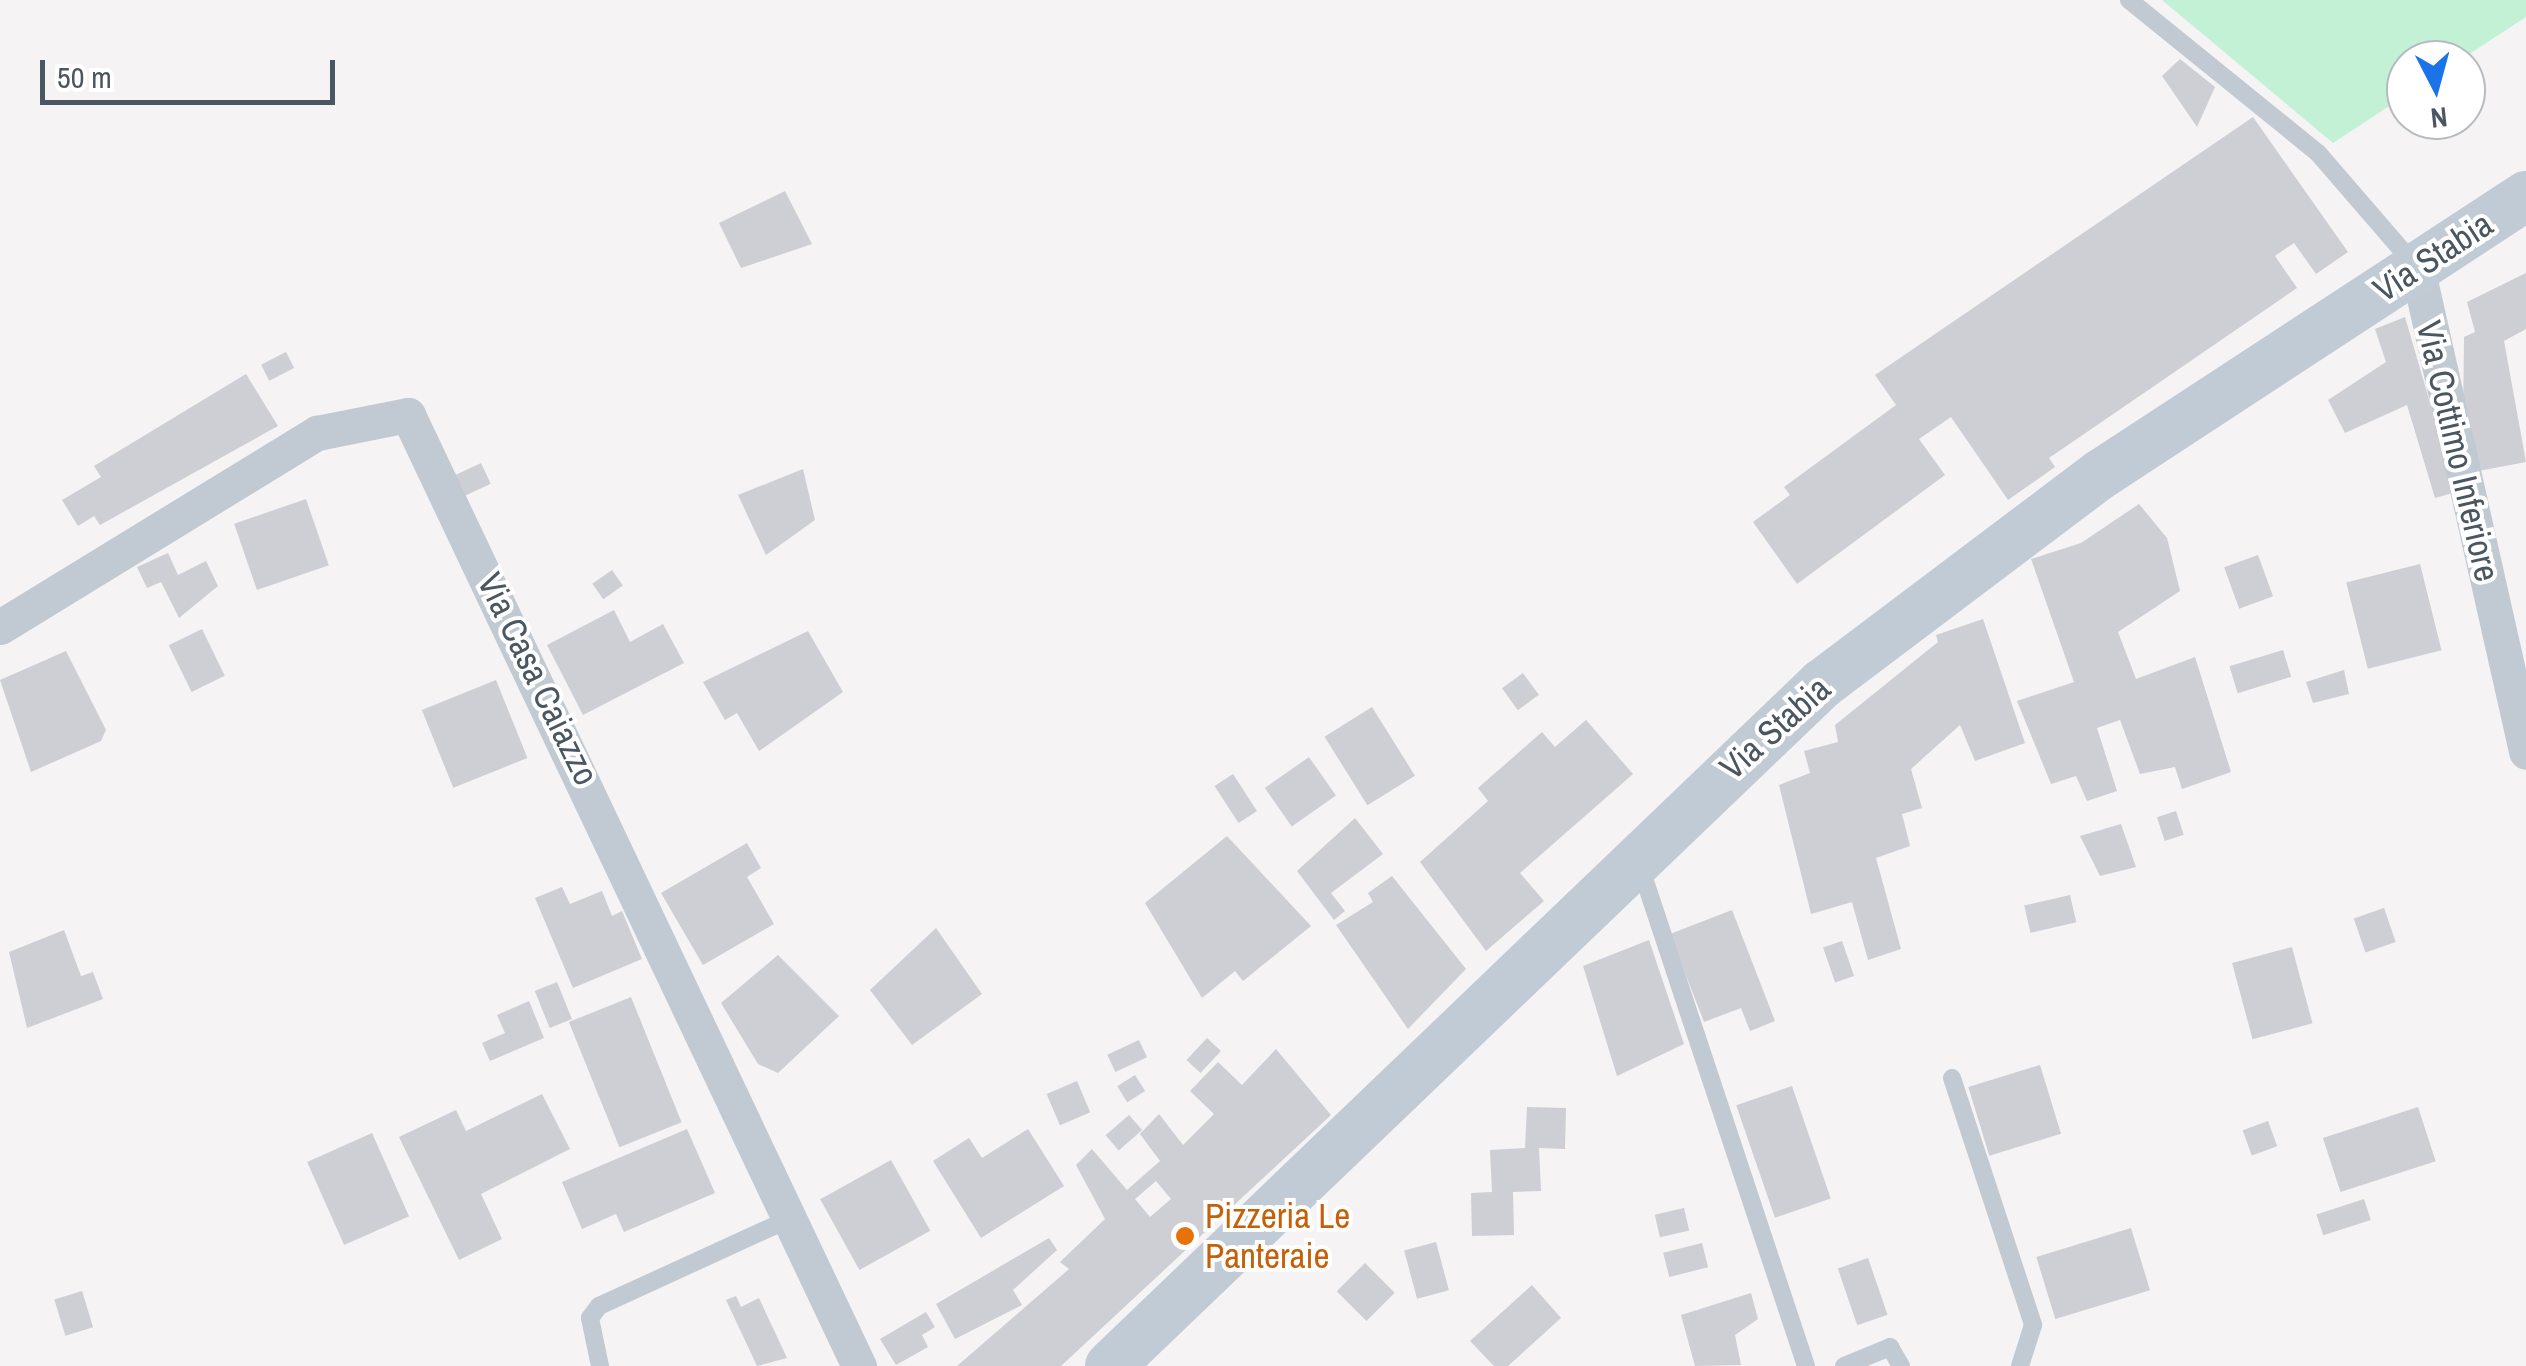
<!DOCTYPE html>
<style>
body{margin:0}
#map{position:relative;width:2526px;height:1366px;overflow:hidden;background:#f5f3f3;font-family:"Archivo Narrow",sans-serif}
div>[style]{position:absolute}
.green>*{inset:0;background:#c3f1d5}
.building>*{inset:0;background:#cdcfd5;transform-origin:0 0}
.service>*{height:18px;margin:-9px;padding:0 9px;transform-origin:9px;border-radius:9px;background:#c1cad2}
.minor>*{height:35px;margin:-17.5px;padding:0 17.5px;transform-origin:17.5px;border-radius:17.5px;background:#c1cad2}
.secondary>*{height:50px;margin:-25px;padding:0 25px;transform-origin:25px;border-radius:25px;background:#c1cbd6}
.dots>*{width:28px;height:28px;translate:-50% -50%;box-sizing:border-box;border:5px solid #fff;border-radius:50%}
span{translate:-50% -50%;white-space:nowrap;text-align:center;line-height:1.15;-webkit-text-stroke:8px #fff;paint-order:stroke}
.street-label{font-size:35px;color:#4a5661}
.food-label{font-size:35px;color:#c56008}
.left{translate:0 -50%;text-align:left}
.north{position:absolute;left:2386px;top:40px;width:100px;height:100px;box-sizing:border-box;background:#fff;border:2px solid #b7bbc0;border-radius:50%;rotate:174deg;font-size:28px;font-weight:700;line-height:40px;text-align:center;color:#4a5661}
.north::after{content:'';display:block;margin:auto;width:35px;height:45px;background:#1a73e8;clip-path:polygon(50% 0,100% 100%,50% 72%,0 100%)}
.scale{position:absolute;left:40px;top:60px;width:295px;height:45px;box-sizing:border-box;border:5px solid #4a5661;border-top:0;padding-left:12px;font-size:30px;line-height:35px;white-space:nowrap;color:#4a5661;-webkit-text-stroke:8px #fff;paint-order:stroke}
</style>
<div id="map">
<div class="green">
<i style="clip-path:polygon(2162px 0,2526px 0,2526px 17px,2460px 60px,2406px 60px,2406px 95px,2333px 143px)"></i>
</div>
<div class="building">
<i style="clip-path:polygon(2180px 59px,2215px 87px,2197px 127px,2162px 76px)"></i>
<i style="clip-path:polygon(2253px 117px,2348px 252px,2316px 274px,2294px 243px,2275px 256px,2297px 288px,2049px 458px,2055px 467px,2008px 500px,1951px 417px,1919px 439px,1945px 475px,1797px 584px,1753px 522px,1790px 495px,1784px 487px,1896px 405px,1875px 375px)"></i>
<i style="clip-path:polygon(785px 191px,812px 244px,741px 268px,719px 223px)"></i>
<i style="clip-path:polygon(2526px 273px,2526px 329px,2504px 341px,2526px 462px,2473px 472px,2463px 425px,2464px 337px,2475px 332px,2467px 302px)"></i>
<i style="clip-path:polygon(2405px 317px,2456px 492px,2435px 498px,2407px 405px,2345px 433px,2328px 400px,2386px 362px,2375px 329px)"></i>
<i style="left:286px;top:352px;width:18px;height:28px;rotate:63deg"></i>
<i style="clip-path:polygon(246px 374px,278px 426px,100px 525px,94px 516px,78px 526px,62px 500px,101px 477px,94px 466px)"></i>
<i style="left:481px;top:463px;width:23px;height:30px;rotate:65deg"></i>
<i style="clip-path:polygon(803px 469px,815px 520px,766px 555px,738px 495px)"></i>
<i style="left:306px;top:499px;width:70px;height:76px;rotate:71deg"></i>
<i style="clip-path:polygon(2139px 504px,2167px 538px,2180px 591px,2118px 632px,2136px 679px,2195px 657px,2231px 772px,2182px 789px,2175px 767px,2140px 774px,2120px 720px,2097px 728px,2117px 791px,2087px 801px,2076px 776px,2051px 784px,2017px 701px,2074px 682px,2031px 559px,2081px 543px)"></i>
<i style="clip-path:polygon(168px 553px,178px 575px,206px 561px,218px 586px,179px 618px,161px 582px,147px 588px,137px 567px)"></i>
<i style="left:2258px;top:555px;width:44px;height:36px;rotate:70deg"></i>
<i style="left:2420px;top:564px;width:89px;height:76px;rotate:76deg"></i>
<i style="left:612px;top:570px;width:19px;height:24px;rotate:55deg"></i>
<i style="clip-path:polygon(614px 610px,630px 642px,663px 624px,684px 663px,583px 715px,547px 645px)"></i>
<i style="clip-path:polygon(1983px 619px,2025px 743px,1975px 761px,1960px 725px,1911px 769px,1922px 808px,1902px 814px,1910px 846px,1876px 858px,1901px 949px,1868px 960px,1852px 902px,1811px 914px,1779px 785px,1810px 773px,1804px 751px,1838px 742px,1835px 725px,1938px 642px,1936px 635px)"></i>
<i style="left:202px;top:629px;width:52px;height:37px;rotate:64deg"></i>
<i style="clip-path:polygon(808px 631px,843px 692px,759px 751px,737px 713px,725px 720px,703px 682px)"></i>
<i style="left:2283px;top:650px;width:28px;height:56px;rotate:73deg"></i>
<i style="clip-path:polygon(66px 651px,106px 730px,101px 741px,31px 772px,0 680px)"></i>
<i style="clip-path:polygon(2344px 670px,2349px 694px,2313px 703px,2306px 682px)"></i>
<i style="left:1523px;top:673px;width:27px;height:26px;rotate:54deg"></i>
<i style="left:496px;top:680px;width:84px;height:80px;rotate:68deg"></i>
<i style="left:1372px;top:707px;width:81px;height:56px;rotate:58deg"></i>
<i style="clip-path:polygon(1586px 720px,1633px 774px,1520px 873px,1544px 901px,1486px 951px,1420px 862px,1488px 801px,1478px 788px,1542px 732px,1555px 747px)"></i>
<i style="left:1309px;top:757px;width:47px;height:54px;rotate:55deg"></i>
<i style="left:1233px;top:774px;width:44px;height:22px;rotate:57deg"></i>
<i style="left:2176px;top:811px;width:25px;height:20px;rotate:72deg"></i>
<i style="clip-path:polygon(1355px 818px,1383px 854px,1331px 893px,1345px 911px,1334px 920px,1297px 871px)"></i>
<i style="clip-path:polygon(2121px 824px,2136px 867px,2100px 876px,2080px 836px)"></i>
<i style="clip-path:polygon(1227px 836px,1311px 926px,1243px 981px,1235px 971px,1202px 998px,1145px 903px)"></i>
<i style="clip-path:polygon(747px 843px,761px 868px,747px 877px,774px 924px,703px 965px,661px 893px)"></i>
<i style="clip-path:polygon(1392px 876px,1466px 969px,1408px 1029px,1336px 925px,1373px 902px,1368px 893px)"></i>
<i style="clip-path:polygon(562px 887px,570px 904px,602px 891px,612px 916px,622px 911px,642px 959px,573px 988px,535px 898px)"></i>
<i style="left:2070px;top:895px;width:28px;height:47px;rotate:77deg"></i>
<i style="left:2384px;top:908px;width:36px;height:32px;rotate:71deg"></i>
<i style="clip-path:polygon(1732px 910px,1775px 1021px,1750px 1031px,1741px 1008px,1704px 1022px,1670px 934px)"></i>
<i style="clip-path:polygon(936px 928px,982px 994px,912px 1045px,870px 990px)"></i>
<i style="clip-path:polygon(64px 930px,81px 976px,93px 972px,103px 999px,27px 1028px,9px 952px)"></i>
<i style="clip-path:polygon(1649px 940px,1684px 1044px,1617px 1076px,1583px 966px)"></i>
<i style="left:1842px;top:941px;width:37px;height:20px;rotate:71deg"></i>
<i style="left:2292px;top:947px;width:79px;height:62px;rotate:75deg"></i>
<i style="clip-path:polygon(778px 955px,839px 1016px,778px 1073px,758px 1064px,721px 1003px)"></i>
<i style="left:557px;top:982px;width:40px;height:24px;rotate:68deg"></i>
<i style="left:631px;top:997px;width:135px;height:67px;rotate:68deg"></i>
<i style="clip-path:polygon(529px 1001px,544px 1038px,490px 1061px,482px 1043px,505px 1033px,497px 1015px)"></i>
<i style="left:1207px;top:1038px;width:19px;height:30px;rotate:43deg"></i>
<i style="left:1139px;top:1040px;width:19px;height:35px;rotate:65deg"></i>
<i style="clip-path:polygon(evenodd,1276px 1049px,1331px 1115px,1061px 1366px,957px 1366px,1069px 1269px,1060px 1262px,1105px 1219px,1076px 1165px,1092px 1149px,1127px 1190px,1160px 1161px,1140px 1134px,1159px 1114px,1183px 1145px,1214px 1114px,1190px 1091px,1218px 1062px,1242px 1085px,1276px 1049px,1156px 1181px,1171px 1199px,1150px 1217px,1135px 1199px,1156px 1181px)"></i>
<i style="left:2040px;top:1065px;width:72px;height:75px;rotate:73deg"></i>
<i style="left:1135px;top:1075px;width:19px;height:21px;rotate:58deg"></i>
<i style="left:1077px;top:1081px;width:34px;height:33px;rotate:67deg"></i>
<i style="left:1792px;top:1086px;width:119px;height:59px;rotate:71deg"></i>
<i style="clip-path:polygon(542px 1094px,570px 1149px,481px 1194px,502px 1239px,459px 1260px,399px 1137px,456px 1110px,466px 1131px)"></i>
<i style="clip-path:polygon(1527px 1107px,1566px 1108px,1565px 1149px,1539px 1148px,1541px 1191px,1513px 1192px,1514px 1235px,1472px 1236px,1471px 1193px,1492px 1192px,1490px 1150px,1525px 1148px)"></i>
<i style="left:2418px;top:1107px;width:57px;height:100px;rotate:72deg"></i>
<i style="left:1129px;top:1115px;width:20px;height:31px;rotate:49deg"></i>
<i style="left:2268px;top:1121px;width:27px;height:27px;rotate:70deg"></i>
<i style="clip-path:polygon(687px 1129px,715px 1193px,624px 1232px,616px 1214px,582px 1229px,562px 1182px)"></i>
<i style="clip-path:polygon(1028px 1129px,1064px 1186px,981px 1238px,933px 1161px,969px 1138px,982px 1158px)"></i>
<i style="left:372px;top:1133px;width:91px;height:71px;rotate:66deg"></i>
<i style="left:891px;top:1160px;width:81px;height:81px;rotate:61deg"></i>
<i style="left:2364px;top:1199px;width:22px;height:50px;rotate:72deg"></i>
<i style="left:1684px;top:1208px;width:23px;height:30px;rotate:77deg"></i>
<i style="left:2131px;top:1228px;width:65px;height:99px;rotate:73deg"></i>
<i style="clip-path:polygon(1049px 1238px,1057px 1250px,1013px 1290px,1022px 1305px,955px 1339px,936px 1304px)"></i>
<i style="left:1436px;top:1242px;width:50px;height:33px;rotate:75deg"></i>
<i style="left:1702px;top:1243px;width:25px;height:40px;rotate:76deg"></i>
<i style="left:1868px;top:1258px;width:60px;height:32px;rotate:71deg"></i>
<i style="left:1365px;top:1263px;width:42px;height:40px;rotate:45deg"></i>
<i style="clip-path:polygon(1532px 1285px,1561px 1318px,1508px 1366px,1494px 1366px,1470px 1341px)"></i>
<i style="left:82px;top:1291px;width:38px;height:29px;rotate:73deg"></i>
<i style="clip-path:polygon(1751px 1293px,1758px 1319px,1735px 1335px,1741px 1365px,1695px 1366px,1681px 1315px)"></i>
<i style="clip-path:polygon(736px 1296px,741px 1307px,759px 1298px,787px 1358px,757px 1366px,726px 1300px)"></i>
<i style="clip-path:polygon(926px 1312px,935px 1327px,922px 1335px,928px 1347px,896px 1365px,880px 1339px)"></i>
</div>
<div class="service">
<i style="left:2129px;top:0;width:243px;rotate:39deg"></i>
<i style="left:2318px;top:153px;width:145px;rotate:49.2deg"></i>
<i style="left:1639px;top:863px;width:530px;rotate:71.63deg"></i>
<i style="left:1952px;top:1078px;width:260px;rotate:71.8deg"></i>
<i style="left:2033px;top:1325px;width:43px;rotate:107.6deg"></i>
<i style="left:600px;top:1366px;width:49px;rotate:-101.8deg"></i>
<i style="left:590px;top:1318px;width:15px;rotate:-53deg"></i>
<i style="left:599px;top:1306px;width:207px;rotate:-24.6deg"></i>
<i style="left:1844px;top:1366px;width:50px;rotate:-22.4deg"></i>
<i style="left:1890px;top:1347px;width:22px;rotate:60deg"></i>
</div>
<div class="minor">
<i style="left:2417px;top:267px;width:497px;rotate:77.3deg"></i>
<i style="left:0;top:627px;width:372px;rotate:-31.5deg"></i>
<i style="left:317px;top:433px;width:93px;rotate:-11.2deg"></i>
<i style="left:408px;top:415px;width:1053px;rotate:64.63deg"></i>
</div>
<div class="secondary">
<i style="left:1110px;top:1366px;width:986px;rotate:-43.77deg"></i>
<i style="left:1822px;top:684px;width:349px;rotate:-37deg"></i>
<i style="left:2101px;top:474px;width:508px;rotate:-33.19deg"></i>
</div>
<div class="dots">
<i style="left:1185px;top:1236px;background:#e8710a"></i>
</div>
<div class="street-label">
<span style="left:2433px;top:257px;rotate:-33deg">Via Stabia</span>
<span style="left:2458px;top:451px;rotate:77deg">Via Cottimo Inferiore</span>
<span style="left:538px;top:679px;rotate:64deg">Via Casa Caiazzo</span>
<span style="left:1775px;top:728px;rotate:-42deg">Via Stabia</span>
</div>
<div class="food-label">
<span class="left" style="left:1205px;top:1236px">Pizzeria Le<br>Panteraie</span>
</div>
<div class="north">N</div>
<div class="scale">50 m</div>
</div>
